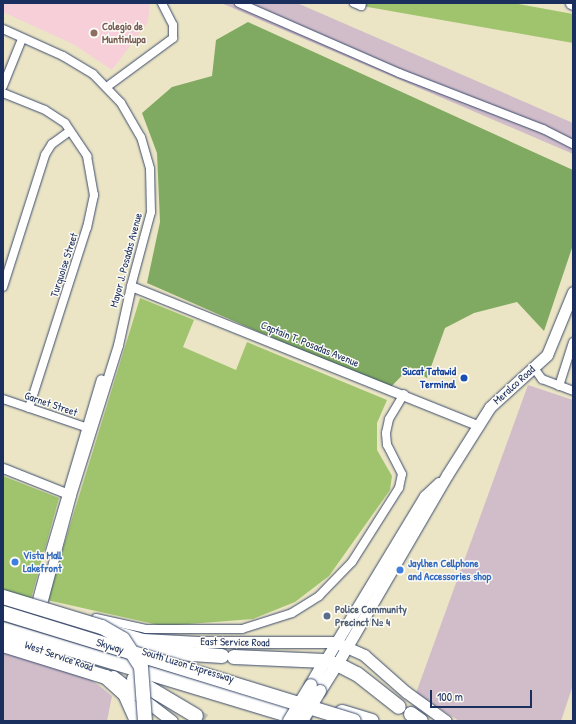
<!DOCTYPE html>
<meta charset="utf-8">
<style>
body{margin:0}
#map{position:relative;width:576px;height:724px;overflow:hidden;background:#ebe5c5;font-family:"Patrick Hand",sans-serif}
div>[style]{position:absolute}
.built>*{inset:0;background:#f6cfd8}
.industrial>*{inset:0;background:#d1bdca}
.green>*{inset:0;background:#a0c46e}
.forest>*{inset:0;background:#80aa61}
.motorway-tunnel>*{height:14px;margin-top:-7px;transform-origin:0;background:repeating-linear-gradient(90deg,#c1c1b0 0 14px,transparent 0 21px)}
.roads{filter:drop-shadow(0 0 1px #3a4a6d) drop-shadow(0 0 1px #3a4a6d)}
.minor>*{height:8px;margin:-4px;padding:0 4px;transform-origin:4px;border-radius:4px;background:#fff}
.tertiary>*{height:9px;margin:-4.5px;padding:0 4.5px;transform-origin:4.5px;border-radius:4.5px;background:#fff}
.secondary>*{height:11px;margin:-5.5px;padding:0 5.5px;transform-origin:5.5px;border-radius:5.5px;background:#fff}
.primary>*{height:12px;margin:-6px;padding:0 6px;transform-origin:6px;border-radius:6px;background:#fff}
.motorway>*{height:14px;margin:-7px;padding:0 7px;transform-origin:7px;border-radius:7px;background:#fff}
.bridges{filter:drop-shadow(0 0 1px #3a4a6d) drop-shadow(0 0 1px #3a4a6d)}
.primary-bridge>*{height:12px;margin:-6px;padding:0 6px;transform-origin:6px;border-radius:6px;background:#fff}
.motorway-bridge>*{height:14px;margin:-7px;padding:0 7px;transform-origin:7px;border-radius:7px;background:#fff}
.dots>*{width:11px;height:11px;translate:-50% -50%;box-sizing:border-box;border:2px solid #fdfcf7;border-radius:50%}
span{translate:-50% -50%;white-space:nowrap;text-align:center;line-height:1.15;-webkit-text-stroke:3px #fdfcf7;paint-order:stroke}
.education-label{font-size:11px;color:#785e54;font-weight:700}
.left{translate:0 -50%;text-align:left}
.street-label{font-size:11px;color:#1b2f5e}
.transit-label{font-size:11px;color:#164399;font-weight:700}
.right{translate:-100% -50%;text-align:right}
.shop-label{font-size:11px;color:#366cbe;font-weight:700}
.service-label{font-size:11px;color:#4e5e75;font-weight:700}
.frame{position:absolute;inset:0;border:4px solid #1b2f5e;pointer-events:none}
.scale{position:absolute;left:430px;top:690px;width:102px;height:18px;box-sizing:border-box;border:2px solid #1b2f5e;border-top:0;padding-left:5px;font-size:12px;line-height:14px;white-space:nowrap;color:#1b2f5e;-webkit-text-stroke:3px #fdfcf7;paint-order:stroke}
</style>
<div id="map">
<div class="built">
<i style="clip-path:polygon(3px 3px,150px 3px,148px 22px,112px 70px,73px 44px,3px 12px)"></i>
</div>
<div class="industrial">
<i style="clip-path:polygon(221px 3px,297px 3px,573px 123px,573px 154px)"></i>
<i style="clip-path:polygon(528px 385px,573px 400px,573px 685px,561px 721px,459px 721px,416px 693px)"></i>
<i style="clip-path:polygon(3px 649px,89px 679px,100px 686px,112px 696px,107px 721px,3px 721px)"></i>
</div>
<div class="green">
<i style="clip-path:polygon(345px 3px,513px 3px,573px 14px,573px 43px)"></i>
<i style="clip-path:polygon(140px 298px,194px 320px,183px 347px,236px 370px,247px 342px,387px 400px,377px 423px,377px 450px,392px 476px,390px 490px,329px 576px,295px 602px,253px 619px,163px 626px,47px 600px)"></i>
<i style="clip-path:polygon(3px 476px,59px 498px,30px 602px,3px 594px)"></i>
</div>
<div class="forest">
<i style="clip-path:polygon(248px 22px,573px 170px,573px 245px,544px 331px,517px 302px,474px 313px,445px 328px,427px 378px,410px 367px,389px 389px,147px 283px,160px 222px,157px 153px,142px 113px,172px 87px,212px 76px,216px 40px)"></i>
</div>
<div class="motorway-tunnel">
<i style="left:196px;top:716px;width:10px;rotate:29deg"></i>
</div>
<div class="roads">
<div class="minor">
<i style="left:239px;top:3px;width:175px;rotate:23.6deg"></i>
<i style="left:399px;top:73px;width:155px;rotate:21.3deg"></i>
<i style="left:543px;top:129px;width:34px;rotate:27deg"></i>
<i style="left:354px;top:3px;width:8px;rotate:23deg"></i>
<i style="left:361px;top:6px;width:3px;rotate:-72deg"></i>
<i style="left:3px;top:29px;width:66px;rotate:24.2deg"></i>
<i style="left:63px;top:56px;width:35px;rotate:31deg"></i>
<i style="left:93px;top:74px;width:40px;rotate:46deg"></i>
<i style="left:121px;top:103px;width:39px;rotate:60deg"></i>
<i style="left:141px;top:137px;width:33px;rotate:74deg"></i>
<i style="left:150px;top:169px;width:43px;rotate:88.7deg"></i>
<i style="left:151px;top:212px;width:77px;rotate:105.1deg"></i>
<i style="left:3px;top:86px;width:51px;rotate:-68deg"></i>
<i style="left:108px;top:86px;width:81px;rotate:-36.4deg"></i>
<i style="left:173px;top:38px;width:13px;rotate:-90deg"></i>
<i style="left:173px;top:25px;width:25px;rotate:-117deg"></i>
<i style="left:3px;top:93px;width:45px;rotate:22deg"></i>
<i style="left:45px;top:110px;width:24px;rotate:33deg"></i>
<i style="left:65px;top:123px;width:40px;rotate:56deg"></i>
<i style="left:87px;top:156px;width:40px;rotate:80deg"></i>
<i style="left:94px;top:195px;width:33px;rotate:102deg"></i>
<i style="left:87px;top:227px;width:190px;rotate:107.8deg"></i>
<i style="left:3px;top:287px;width:139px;rotate:-72.3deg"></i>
<i style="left:45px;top:155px;width:13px;rotate:-58deg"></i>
<i style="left:52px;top:144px;width:22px;rotate:-36deg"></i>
<i style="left:534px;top:368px;width:14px;rotate:54deg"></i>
<i style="left:542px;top:379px;width:33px;rotate:21deg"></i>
<i style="left:559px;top:386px;width:46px;rotate:-72.3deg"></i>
<i style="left:3px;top:399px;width:93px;rotate:18.8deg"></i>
<i style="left:96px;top:618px;width:51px;rotate:12.4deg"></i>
<i style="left:146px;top:629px;width:96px"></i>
<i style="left:242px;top:629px;width:52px;rotate:-17.7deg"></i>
<i style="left:292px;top:613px;width:32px;rotate:-32deg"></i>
<i style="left:319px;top:596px;width:47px;rotate:-45.9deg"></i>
<i style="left:352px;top:562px;width:88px;rotate:-57.6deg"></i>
<i style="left:399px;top:488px;width:14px;rotate:-78deg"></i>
<i style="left:402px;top:474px;width:33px;rotate:-117deg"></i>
<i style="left:387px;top:445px;width:12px;rotate:-95deg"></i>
<i style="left:386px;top:433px;width:14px;rotate:-78deg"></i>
<i style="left:389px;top:419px;width:29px;rotate:-59deg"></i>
</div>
<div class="tertiary">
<i style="left:3px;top:468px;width:73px;rotate:21.7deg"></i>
<i style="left:50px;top:551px;width:179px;rotate:-73.5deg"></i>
<i style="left:36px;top:603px;width:31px;rotate:-75deg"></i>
<i style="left:40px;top:611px;width:120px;rotate:-75deg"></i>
<i style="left:71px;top:495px;width:157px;rotate:-72.6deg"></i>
<i style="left:118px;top:345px;width:60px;rotate:-77.6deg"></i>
<i style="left:131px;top:286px;width:375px;rotate:21.9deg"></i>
</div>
<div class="secondary">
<i style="left:571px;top:3px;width:2px;rotate:27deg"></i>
<i style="left:115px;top:631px;width:29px;rotate:16deg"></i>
<i style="left:143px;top:639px;width:55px;rotate:3.1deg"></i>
<i style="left:198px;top:642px;width:137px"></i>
<i style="left:335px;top:642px;width:32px;rotate:24deg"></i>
<i style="left:364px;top:655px;width:56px;rotate:41.4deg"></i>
<i style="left:406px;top:692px;width:49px;rotate:35.9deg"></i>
<i style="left:3px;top:638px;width:58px;rotate:17.2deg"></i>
<i style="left:325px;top:661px;width:193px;rotate:-58.8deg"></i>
<i style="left:425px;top:496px;width:19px;rotate:-43deg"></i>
<i style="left:337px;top:664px;width:219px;rotate:-59.8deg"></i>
<i style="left:447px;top:475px;width:80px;rotate:-57.7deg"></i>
<i style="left:490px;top:407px;width:77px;rotate:-42.4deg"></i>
<i style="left:547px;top:355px;width:68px;rotate:-67.6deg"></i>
<i style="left:113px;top:676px;width:74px;rotate:37.3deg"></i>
</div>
<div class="primary">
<i style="left:311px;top:685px;width:28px;rotate:-60deg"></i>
<i style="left:325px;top:661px;width:12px;rotate:14deg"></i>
<i style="left:337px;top:664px;width:32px;rotate:122deg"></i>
</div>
<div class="motorway">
<i style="left:3px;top:629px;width:314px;rotate:16.8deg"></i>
<i style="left:118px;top:642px;width:59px;rotate:10.7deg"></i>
<i style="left:176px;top:653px;width:46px;rotate:3.7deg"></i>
<i style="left:3px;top:645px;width:108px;rotate:17.3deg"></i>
<i style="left:106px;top:677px;width:25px;rotate:42deg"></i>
<i style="left:125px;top:694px;width:30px;rotate:66deg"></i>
<i style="left:234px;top:657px;width:91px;rotate:2.5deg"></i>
<i style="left:337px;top:664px;width:22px;rotate:27deg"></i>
<i style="left:357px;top:674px;width:53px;rotate:38.2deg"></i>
<i style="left:134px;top:679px;width:72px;rotate:30.8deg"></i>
<i style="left:342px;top:712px;width:31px;rotate:17deg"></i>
<i style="left:411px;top:714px;width:12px;rotate:35deg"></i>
</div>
</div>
<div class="bridges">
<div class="primary-bridge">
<i style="left:289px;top:721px;width:42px;rotate:-58.6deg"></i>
<i style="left:302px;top:721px;width:35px;rotate:-59deg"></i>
</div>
<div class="motorway-bridge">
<i style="left:3px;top:597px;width:103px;rotate:16.9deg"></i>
<i style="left:102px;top:627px;width:24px;rotate:30deg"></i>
<i style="left:123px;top:639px;width:33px;rotate:57deg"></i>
<i style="left:141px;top:667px;width:54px;rotate:85.8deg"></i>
<i style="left:3px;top:613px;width:367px;rotate:17.1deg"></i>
</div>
</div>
<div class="dots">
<i style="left:94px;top:33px;background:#8d6e63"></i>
<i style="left:464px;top:378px;background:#1a4fb4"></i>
<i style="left:15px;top:562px;background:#3f7fe0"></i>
<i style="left:400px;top:570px;background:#3f7fe0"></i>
<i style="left:327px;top:616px;background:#5c6f8a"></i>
</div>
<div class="education-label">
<span class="left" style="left:102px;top:33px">Colegio de<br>Muntinlupa</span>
</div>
<div class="street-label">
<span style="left:126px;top:260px;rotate:-75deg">Mayor J. Posadas Avenue</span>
<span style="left:64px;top:265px;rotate:-72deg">Turquoise Street</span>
<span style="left:310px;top:344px;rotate:22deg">Captain T. Posadas Avenue</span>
<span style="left:514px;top:385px;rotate:-42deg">Meralco Road</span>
<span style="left:51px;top:404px;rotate:19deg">Garnet Street</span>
<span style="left:235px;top:642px;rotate:1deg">East Service Road</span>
<span style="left:110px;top:646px;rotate:17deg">Skyway</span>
<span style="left:59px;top:656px;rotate:19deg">West Service Road</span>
<span style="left:188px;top:665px;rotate:17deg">South Luzon Expressway</span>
</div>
<div class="transit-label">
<span class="right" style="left:456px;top:378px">Sucat Tatawid<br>Terminal</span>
</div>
<div class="shop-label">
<span class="left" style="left:23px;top:562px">Vista Mall<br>Lakefront</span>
<span class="left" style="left:408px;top:570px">Jaylhen Cellphone<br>and Accessories shop</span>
</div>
<div class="service-label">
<span class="left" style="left:335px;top:616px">Police Community<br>Precinct № 4</span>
</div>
<div class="frame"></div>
<div class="scale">100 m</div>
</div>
